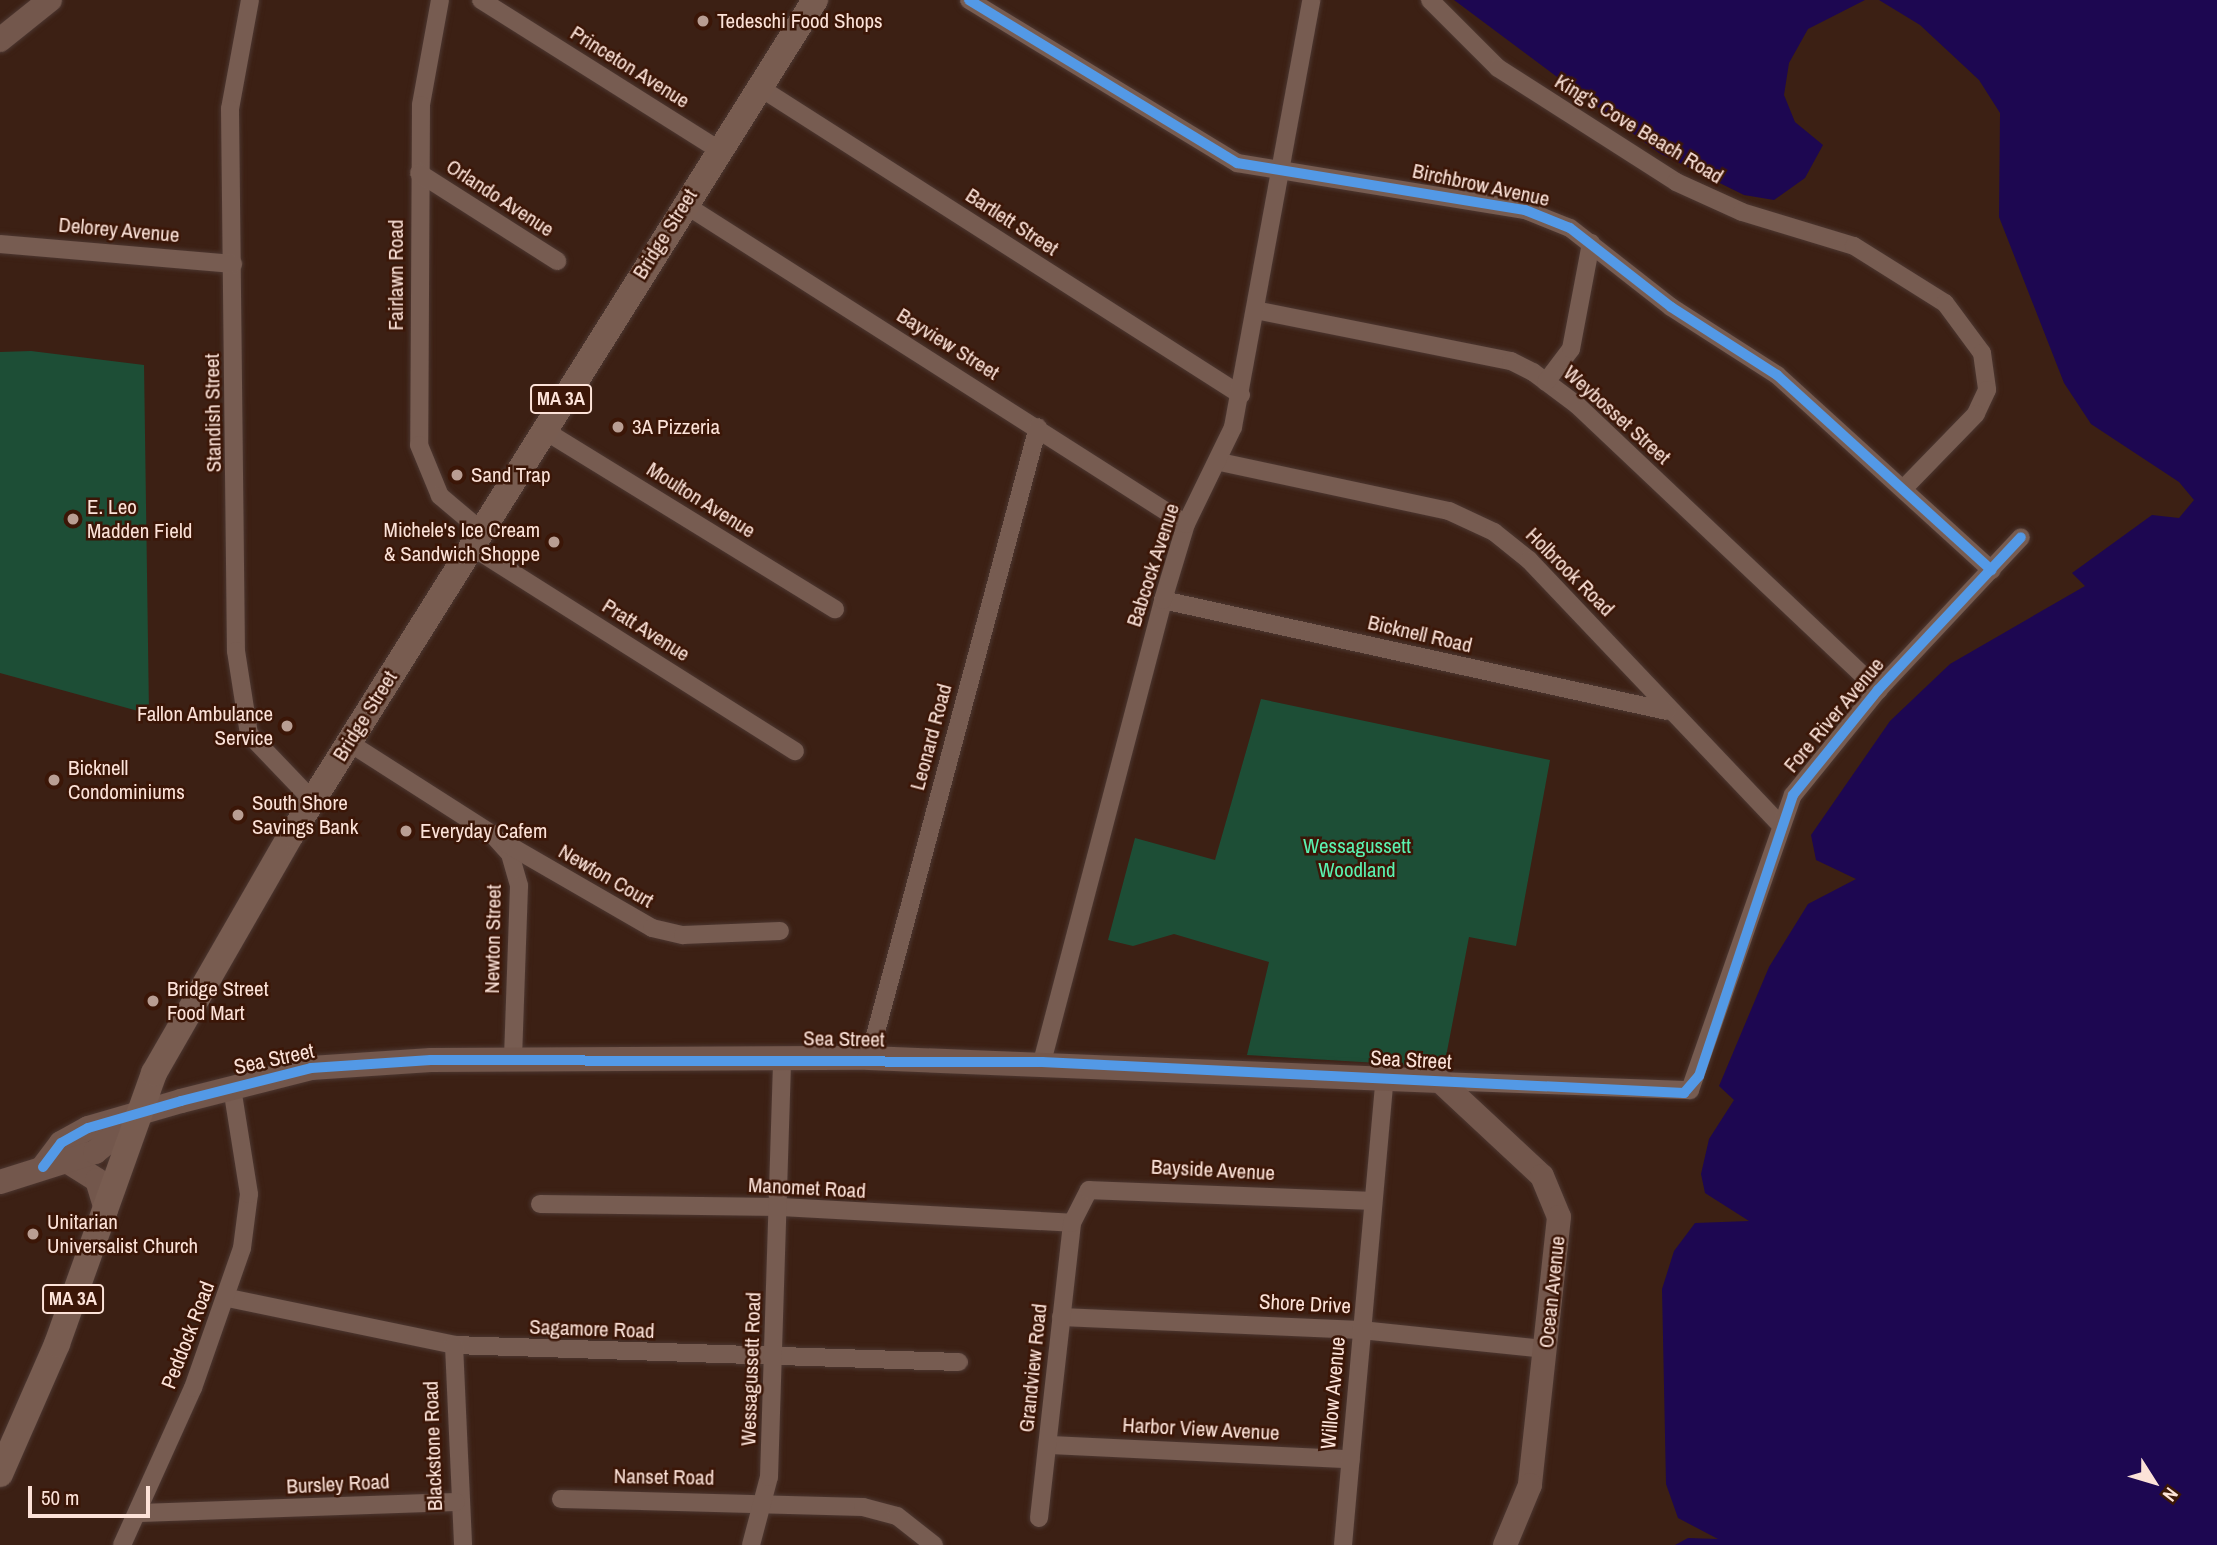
<!DOCTYPE html>
<style>
body{margin:0}
#map{position:relative;width:2217px;height:1545px;overflow:hidden;background:#3c2014;font-family:"Archivo Narrow",sans-serif}
div>[style]{position:absolute}
.green>*{inset:0;background:#1d4e36}
.water>*{inset:0;background:#1d0751}
.roads{filter:drop-shadow(0 0 2px #4c3731) drop-shadow(0 0 2px #4c3731)}
.street>*{height:18px;margin:-9px;padding:0 9px;transform-origin:9px;border-radius:9px;background:#775c51}
.secondary>*{height:24px;margin:-12px;padding:0 12px;transform-origin:12px;border-radius:12px;background:#73574c}
.primary>*{height:26px;margin:-13px;padding:0 13px;transform-origin:13px;border-radius:13px;background:#785c50}
.cycleway>*{height:10px;margin:-5px;padding:0 5px;transform-origin:5px;border-radius:5px;background:#5399e6}
.dots>*{width:19px;height:19px;translate:-50% -50%;box-sizing:border-box;border:4px solid #3b1607;border-radius:50%}
span{translate:-50% -50%;white-space:nowrap;text-align:center;line-height:1.15;-webkit-text-stroke:5px #3b1607;paint-order:stroke}
.shield-label span{padding:2px 5px;background:#3b1607;border:2px solid;border-radius:5px;-webkit-text-stroke-width:0}
.shield-label{font-size:19px;color:#fce2d8;font-weight:700}
.poi-label{font-size:21px;color:#fce2d8}
.left{translate:0 -50%;text-align:left}
.right{translate:-100% -50%;text-align:right}
.street-label{font-size:21px;color:#fce2d8}
.park-label{font-size:21px;color:#5af3b1}
.north{position:absolute;left:2119px;top:1447px;width:70px;height:70px;-webkit-text-stroke:5px #3b1607;paint-order:stroke;rotate:127deg;font-size:19px;font-weight:700;line-height:28px;text-align:center;color:#fce2d8}
.north::after{content:'';display:block;margin:auto;width:24px;height:32px;background:#fce2d8;clip-path:polygon(50% 0,100% 100%,50% 72%,0 100%)}
.scale{position:absolute;left:28px;top:1486px;width:122px;height:32px;box-sizing:border-box;border:4px solid #fce2d8;border-top:0;padding-left:9px;font-size:21px;line-height:24px;white-space:nowrap;color:#fce2d8;-webkit-text-stroke:5px #3b1607;paint-order:stroke}
</style>
<div id="map">
<div class="green">
<i style="clip-path:polygon(31px 351px,144px 365px,149px 714px,0 673px,0 352px)"></i>
<i style="clip-path:polygon(1261px 699px,1550px 760px,1516px 946px,1469px 937px,1444px 1067px,1247px 1055px,1269px 962px,1174px 934px,1133px 946px,1108px 940px,1135px 838px,1215px 860px)"></i>
</div>
<div class="water">
<i style="clip-path:polygon(1454px 0,1865px 0,1808px 29px,1789px 63px,1784px 95px,1795px 122px,1823px 145px,1805px 178px,1774px 200px,1744px 195px,1659px 153px)"></i>
<i style="clip-path:polygon(1879px 0,2217px 0,2217px 1545px,1675px 1545px,1688px 1538px,1718px 1539px,1678px 1518px,1666px 1484px,1662px 1289px,1674px 1251px,1695px 1223px,1749px 1221px,1705px 1193px,1701px 1174px,1709px 1139px,1734px 1100px,1719px 1086px,1769px 967px,1808px 904px,1856px 879px,1816px 860px,1811px 835px,1890px 721px,1950px 664px,2085px 586px,2072px 573px,2152px 515px,2179px 518px,2194px 500px,2179px 482px,2091px 424px,2064px 383px,1999px 217px,2000px 113px,1979px 80px,1920px 25px)"></i>
</div>
<div class="roads">
<div class="street">
<i style="left:250px;top:0;width:111px;rotate:100.4deg"></i>
<i style="left:230px;top:109px;width:542px;rotate:89.37deg"></i>
<i style="left:236px;top:651px;width:84px;rotate:81.1deg"></i>
<i style="left:249px;top:734px;width:91px;rotate:46.3deg"></i>
<i style="left:440px;top:0;width:107px;rotate:100.3deg"></i>
<i style="left:421px;top:105px;width:340px;rotate:90.3deg"></i>
<i style="left:419px;top:445px;width:55px;rotate:67.6deg"></i>
<i style="left:440px;top:496px;width:51px;rotate:40.2deg"></i>
<i style="left:481px;top:0;width:281px;rotate:32.2deg"></i>
<i style="left:969px;top:0;width:314px;rotate:31.3deg"></i>
<i style="left:1237px;top:163px;width:292px;rotate:9.3deg"></i>
<i style="left:1525px;top:210px;width:48px;rotate:21.8deg"></i>
<i style="left:1570px;top:228px;width:128px;rotate:38deg"></i>
<i style="left:1671px;top:307px;width:126px;rotate:32.7deg"></i>
<i style="left:1777px;top:375px;width:290px;rotate:42.3deg"></i>
<i style="left:1430px;top:0;width:96px;rotate:45deg"></i>
<i style="left:1498px;top:68px;width:211px;rotate:32.6deg"></i>
<i style="left:1676px;top:182px;width:72px;rotate:24.4deg"></i>
<i style="left:1742px;top:212px;width:117px;rotate:16.9deg"></i>
<i style="left:1854px;top:246px;width:107px;rotate:32.1deg"></i>
<i style="left:1945px;top:303px;width:62px;rotate:53.5deg"></i>
<i style="left:1982px;top:353px;width:37px;rotate:82deg"></i>
<i style="left:1987px;top:390px;width:26px;rotate:115deg"></i>
<i style="left:1976px;top:414px;width:100px;rotate:134.2deg"></i>
<i style="left:759px;top:87px;width:572px;rotate:32.58deg"></i>
<i style="left:419px;top:173px;width:164px;rotate:32.5deg"></i>
<i style="left:684px;top:204px;width:595px;rotate:32.52deg"></i>
<i style="left:0;top:244px;width:234px;rotate:4.9deg"></i>
<i style="left:1255px;top:310px;width:261px;rotate:11.3deg"></i>
<i style="left:1511px;top:361px;width:25px;rotate:27deg"></i>
<i style="left:1533px;top:372px;width:55px;rotate:36.9deg"></i>
<i style="left:1577px;top:405px;width:415px;rotate:43.4deg"></i>
<i style="left:1546px;top:382px;width:41px;rotate:-52.9deg"></i>
<i style="left:1571px;top:349px;width:108px;rotate:-79.3deg"></i>
<i style="left:542px;top:429px;width:344px;rotate:31.6deg"></i>
<i style="left:1220px;top:462px;width:234px;rotate:12.1deg"></i>
<i style="left:1449px;top:511px;width:50px;rotate:25deg"></i>
<i style="left:1494px;top:532px;width:45px;rotate:38.7deg"></i>
<i style="left:1529px;top:560px;width:361px;rotate:46.5deg"></i>
<i style="left:472px;top:547px;width:382px;rotate:32.3deg"></i>
<i style="left:1163px;top:600px;width:516px;rotate:12.42deg"></i>
<i style="left:348px;top:742px;width:171px;rotate:32.6deg"></i>
<i style="left:492px;top:834px;width:27px;rotate:48deg"></i>
<i style="left:510px;top:854px;width:33px;rotate:74deg"></i>
<i style="left:519px;top:886px;width:171px;rotate:92deg"></i>
<i style="left:505px;top:843px;width:170px;rotate:30deg"></i>
<i style="left:652px;top:928px;width:32px;rotate:13deg"></i>
<i style="left:683px;top:935px;width:97px;rotate:-2.4deg"></i>
<i style="left:869px;top:1058px;width:653px;rotate:-75.01deg"></i>
<i style="left:1042px;top:1062px;width:478px;rotate:-75.3deg"></i>
<i style="left:1163px;top:600px;width:79px;rotate:-73.2deg"></i>
<i style="left:1186px;top:524px;width:108px;rotate:-64.1deg"></i>
<i style="left:1233px;top:427px;width:434px;rotate:-79.6deg"></i>
<i style="left:1440px;top:1081px;width:250px;rotate:2.1deg"></i>
<i style="left:1690px;top:1090px;width:312px;rotate:-70.8deg"></i>
<i style="left:1793px;top:795px;width:135px;rotate:-51deg"></i>
<i style="left:1878px;top:690px;width:209px;rotate:-46.9deg"></i>
<i style="left:540px;top:1204px;width:241px;rotate:0.7deg"></i>
<i style="left:781px;top:1207px;width:291px;rotate:3.1deg"></i>
<i style="left:228px;top:1298px;width:231px;rotate:11.7deg"></i>
<i style="left:454px;top:1345px;width:505px;rotate:1.93deg"></i>
<i style="left:1061px;top:1317px;width:300px;rotate:2.5deg"></i>
<i style="left:1361px;top:1330px;width:186px;rotate:5.9deg"></i>
<i style="left:454px;top:1345px;width:200px;rotate:87.4deg"></i>
<i style="left:1049px;top:1445px;width:302px;rotate:2.7deg"></i>
<i style="left:561px;top:1499px;width:302px;rotate:1.5deg"></i>
<i style="left:863px;top:1507px;width:35px;rotate:15deg"></i>
<i style="left:897px;top:1516px;width:47px;rotate:38.1deg"></i>
<i style="left:140px;top:1513px;width:316px;rotate:-2deg"></i>
<i style="left:1039px;top:1518px;width:297px;rotate:-83.6deg"></i>
<i style="left:1072px;top:1223px;width:37px;rotate:-63deg"></i>
<i style="left:1089px;top:1190px;width:283px;rotate:2.2deg"></i>
<i style="left:122px;top:1545px;width:172px;rotate:-65.7deg"></i>
<i style="left:193px;top:1388px;width:148px;rotate:-70.7deg"></i>
<i style="left:242px;top:1248px;width:54px;rotate:-82.6deg"></i>
<i style="left:249px;top:1194px;width:107px;rotate:-99.1deg"></i>
<i style="left:751px;top:1545px;width:70px;rotate:-75.2deg"></i>
<i style="left:769px;top:1477px;width:420px;rotate:-88.2deg"></i>
<i style="left:1343px;top:1545px;width:469px;rotate:-84.9deg"></i>
</div>
<div class="secondary">
<i style="left:0;top:40px;width:64px;rotate:-38.7deg"></i>
<i style="left:70px;top:1163px;width:32px;rotate:32deg"></i>
<i style="left:97px;top:1180px;width:31px;rotate:73deg"></i>
<i style="left:43px;top:1167px;width:30px;rotate:-53deg"></i>
<i style="left:61px;top:1143px;width:31px;rotate:-29deg"></i>
<i style="left:88px;top:1128px;width:97px;rotate:-16.2deg"></i>
<i style="left:181px;top:1101px;width:134px;rotate:-14.2deg"></i>
<i style="left:311px;top:1068px;width:120px;rotate:-3.8deg"></i>
<i style="left:431px;top:1060px;width:438px;rotate:-0.3deg"></i>
<i style="left:869px;top:1058px;width:571px;rotate:2.31deg"></i>
<i style="left:1440px;top:1081px;width:139px;rotate:43deg"></i>
<i style="left:1542px;top:1176px;width:44px;rotate:67.5deg"></i>
<i style="left:1559px;top:1217px;width:270px;rotate:96.2deg"></i>
<i style="left:1530px;top:1485px;width:65px;rotate:112.6deg"></i>
<i style="left:0;top:1182px;width:100px;rotate:-17.5deg"></i>
<i style="left:95px;top:1152px;width:50px;rotate:-38.5deg"></i>
</div>
<div class="primary">
<i style="left:0;top:1474px;width:142px;rotate:-66.3deg"></i>
<i style="left:57px;top:1344px;width:288px;rotate:-70.3deg"></i>
<i style="left:154px;top:1073px;width:275px;rotate:-60.1deg"></i>
<i style="left:291px;top:835px;width:986px;rotate:-57.89deg"></i>
</div>
</div>
<div class="cycleway">
<i style="left:969px;top:0;width:314px;rotate:31.3deg"></i>
<i style="left:1237px;top:163px;width:292px;rotate:9.3deg"></i>
<i style="left:1525px;top:210px;width:48px;rotate:21.8deg"></i>
<i style="left:1570px;top:228px;width:128px;rotate:38deg"></i>
<i style="left:1671px;top:307px;width:126px;rotate:32.7deg"></i>
<i style="left:1777px;top:375px;width:290px;rotate:42.3deg"></i>
<i style="left:43px;top:1167px;width:30px;rotate:-53deg"></i>
<i style="left:61px;top:1143px;width:31px;rotate:-29deg"></i>
<i style="left:88px;top:1128px;width:97px;rotate:-16.2deg"></i>
<i style="left:181px;top:1101px;width:134px;rotate:-14.2deg"></i>
<i style="left:311px;top:1068px;width:120px;rotate:-3.8deg"></i>
<i style="left:431px;top:1060px;width:611px;rotate:0.19deg"></i>
<i style="left:1042px;top:1062px;width:643px;rotate:2.76deg"></i>
<i style="left:1684px;top:1093px;width:23px;rotate:-49deg"></i>
<i style="left:1699px;top:1076px;width:296px;rotate:-71.5deg"></i>
<i style="left:1793px;top:795px;width:135px;rotate:-51deg"></i>
<i style="left:1878px;top:690px;width:209px;rotate:-46.9deg"></i>
</div>
<div class="dots">
<i style="left:703px;top:21px;background:#b99e93"></i>
<i style="left:618px;top:427px;background:#b99e93"></i>
<i style="left:457px;top:475px;background:#b99e93"></i>
<i style="left:73px;top:519px;background:#b99e93"></i>
<i style="left:554px;top:542px;background:#b99e93"></i>
<i style="left:287px;top:726px;background:#b99e93"></i>
<i style="left:54px;top:780px;background:#b99e93"></i>
<i style="left:238px;top:815px;background:#b99e93"></i>
<i style="left:406px;top:831px;background:#b99e93"></i>
<i style="left:153px;top:1001px;background:#b99e93"></i>
<i style="left:33px;top:1234px;background:#b99e93"></i>
</div>
<div class="shield-label">
<span style="left:561px;top:399px">MA 3A</span>
<span style="left:73px;top:1299px">MA 3A</span>
</div>
<div class="poi-label">
<span class="left" style="left:717px;top:21px">Tedeschi Food Shops</span>
<span class="left" style="left:632px;top:427px">3A Pizzeria</span>
<span class="left" style="left:471px;top:475px">Sand Trap</span>
<span class="left" style="left:87px;top:519px">E. Leo<br>Madden Field</span>
<span class="right" style="left:540px;top:542px">Michele's Ice Cream<br>&amp; Sandwich Shoppe</span>
<span class="right" style="left:273px;top:726px">Fallon Ambulance<br>Service</span>
<span class="left" style="left:68px;top:780px">Bicknell<br>Condominiums</span>
<span class="left" style="left:252px;top:815px">South Shore<br>Savings Bank</span>
<span class="left" style="left:420px;top:831px">Everyday Cafem</span>
<span class="left" style="left:167px;top:1001px">Bridge Street<br>Food Mart</span>
<span class="left" style="left:47px;top:1234px">Unitarian<br>Universalist Church</span>
</div>
<div class="street-label">
<span style="left:630px;top:67px;rotate:32deg">Princeton Avenue</span>
<span style="left:1639px;top:129px;rotate:31deg">King's Cove Beach Road</span>
<span style="left:1481px;top:185px;rotate:12deg">Birchbrow Avenue</span>
<span style="left:500px;top:198px;rotate:33deg">Orlando Avenue</span>
<span style="left:1012px;top:222px;rotate:33deg">Bartlett Street</span>
<span style="left:119px;top:230px;rotate:5deg">Delorey Avenue</span>
<span style="left:665px;top:234px;rotate:-58deg">Bridge Street</span>
<span style="left:396px;top:275px;rotate:-90deg">Fairlawn Road</span>
<span style="left:948px;top:344px;rotate:32deg">Bayview Street</span>
<span style="left:213px;top:413px;rotate:-91deg">Standish Street</span>
<span style="left:1617px;top:415px;rotate:42deg">Weybosset Street</span>
<span style="left:701px;top:500px;rotate:32deg">Moulton Avenue</span>
<span style="left:1153px;top:565px;rotate:-72deg">Babcock Avenue</span>
<span style="left:1570px;top:572px;rotate:45deg">Holbrook Road</span>
<span style="left:646px;top:630px;rotate:32deg">Pratt Avenue</span>
<span style="left:1420px;top:634px;rotate:13deg">Bicknell Road</span>
<span style="left:1834px;top:715px;rotate:-50deg">Fore River Avenue</span>
<span style="left:365px;top:716px;rotate:-58deg">Bridge Street</span>
<span style="left:931px;top:737px;rotate:-75deg">Leonard Road</span>
<span style="left:606px;top:876px;rotate:30deg">Newton Court</span>
<span style="left:493px;top:939px;rotate:-89deg">Newton Street</span>
<span style="left:844px;top:1039px;rotate:1deg">Sea Street</span>
<span style="left:274px;top:1059px;rotate:-12deg">Sea Street</span>
<span style="left:1411px;top:1060px;rotate:3deg">Sea Street</span>
<span style="left:1213px;top:1170px;rotate:3deg">Bayside Avenue</span>
<span style="left:807px;top:1188px;rotate:3deg">Manomet Road</span>
<span style="left:1552px;top:1292px;rotate:-84deg">Ocean Avenue</span>
<span style="left:1305px;top:1304px;rotate:3deg">Shore Drive</span>
<span style="left:592px;top:1329px;rotate:2deg">Sagamore Road</span>
<span style="left:188px;top:1335px;rotate:-69deg">Peddock Road</span>
<span style="left:1033px;top:1368px;rotate:-84deg">Grandview Road</span>
<span style="left:751px;top:1369px;rotate:-88deg">Wessagussett Road</span>
<span style="left:1333px;top:1393px;rotate:-85deg">Willow Avenue</span>
<span style="left:1201px;top:1429px;rotate:3deg">Harbor View Avenue</span>
<span style="left:433px;top:1446px;rotate:-92deg">Blackstone Road</span>
<span style="left:664px;top:1477px;rotate:1deg">Nanset Road</span>
<span style="left:338px;top:1484px;rotate:-3deg">Bursley Road</span>
</div>
<div class="park-label">
<span style="left:1357px;top:858px">Wessagussett<br>Woodland</span>
</div>
<div class="north">N</div>
<div class="scale">50 m</div>
</div>
